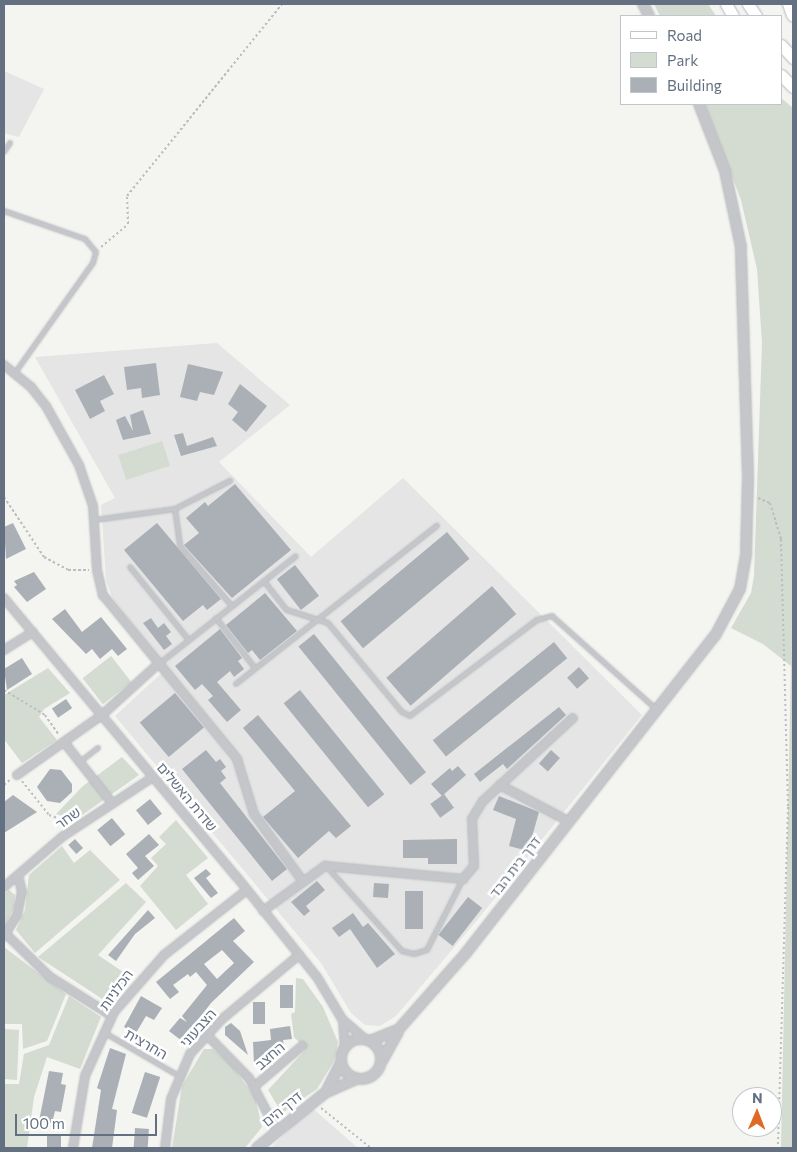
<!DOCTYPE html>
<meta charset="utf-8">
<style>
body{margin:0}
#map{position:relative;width:797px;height:1152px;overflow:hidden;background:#f4f4f0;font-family:Commissioner,"Noto Sans Hebrew",sans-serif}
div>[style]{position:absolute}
.built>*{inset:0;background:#e4e5e4}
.green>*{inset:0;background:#d4dbd1;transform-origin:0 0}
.building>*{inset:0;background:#aab0b6;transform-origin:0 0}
.path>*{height:2px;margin-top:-1px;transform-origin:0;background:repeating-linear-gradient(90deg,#bbbdbf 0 2.5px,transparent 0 5px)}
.roads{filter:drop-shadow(0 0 1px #b6b9be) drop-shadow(0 0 1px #b6b9be)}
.service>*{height:4px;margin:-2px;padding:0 2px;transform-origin:2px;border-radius:2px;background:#c4c6ca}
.minor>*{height:8px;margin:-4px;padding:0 4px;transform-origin:4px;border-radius:4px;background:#c4c6ca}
.tertiary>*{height:10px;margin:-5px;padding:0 5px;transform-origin:5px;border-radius:5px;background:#c4c6ca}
.tertiary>.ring{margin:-5px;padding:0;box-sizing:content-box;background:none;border:10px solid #c4c6ca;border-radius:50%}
.secondary>*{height:11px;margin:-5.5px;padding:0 5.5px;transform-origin:5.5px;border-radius:5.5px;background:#fff}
.trunk>*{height:12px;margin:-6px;padding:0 6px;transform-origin:6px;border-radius:6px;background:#fff}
span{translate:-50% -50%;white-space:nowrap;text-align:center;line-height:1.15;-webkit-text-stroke:5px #fff;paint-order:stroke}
.street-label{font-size:14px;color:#637081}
.frame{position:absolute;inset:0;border:5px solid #637081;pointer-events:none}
.legend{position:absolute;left:620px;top:15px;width:162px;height:90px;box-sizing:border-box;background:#fff;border:1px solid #c1c6cd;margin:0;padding:6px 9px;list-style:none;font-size:15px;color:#637081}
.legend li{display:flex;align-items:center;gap:10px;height:25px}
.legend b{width:25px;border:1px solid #c1c6cd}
.north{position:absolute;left:732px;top:1087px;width:50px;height:50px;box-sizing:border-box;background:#fff;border:1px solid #c1c6cd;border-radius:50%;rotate:1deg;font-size:14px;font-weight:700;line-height:20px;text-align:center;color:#637081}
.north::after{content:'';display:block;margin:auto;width:18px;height:22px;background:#e06925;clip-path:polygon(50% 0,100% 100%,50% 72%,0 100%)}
.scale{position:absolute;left:15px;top:1114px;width:142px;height:22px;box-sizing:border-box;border:2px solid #637081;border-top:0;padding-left:6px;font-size:15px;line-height:18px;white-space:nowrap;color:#637081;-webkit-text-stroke:4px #fff;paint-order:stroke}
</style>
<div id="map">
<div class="built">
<i style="clip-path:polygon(4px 71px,44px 89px,19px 137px,4px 133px)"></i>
<i style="clip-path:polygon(217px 343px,290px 405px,219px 462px,311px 557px,403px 478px,642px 715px,478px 919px,396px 1016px,380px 1026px,365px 1025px,351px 1013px,321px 963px,115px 716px,167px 668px,112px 597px,106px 580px,101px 505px,115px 498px,35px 357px)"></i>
<i style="clip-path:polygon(311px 1107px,358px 1148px,271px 1148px)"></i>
</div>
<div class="green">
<i style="clip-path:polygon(654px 4px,708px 4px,716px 16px,660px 16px)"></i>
<i style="clip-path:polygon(781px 98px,793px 108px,793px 1148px,781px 1148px,791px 666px,763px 644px,731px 628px,751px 593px,754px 576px,762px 343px,757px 269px,741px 200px,705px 104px,781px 104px)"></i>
<i style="left:162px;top:441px;width:26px;height:46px;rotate:72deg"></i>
<i style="left:111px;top:656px;width:33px;height:36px;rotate:52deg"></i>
<i style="clip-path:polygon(48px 668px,70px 693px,44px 709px,39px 717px,57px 740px,22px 763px,4px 739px,4px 695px)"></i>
<i style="clip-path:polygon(122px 757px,139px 775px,75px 820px,56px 814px,83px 786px)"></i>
<i style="clip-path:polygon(176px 820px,208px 858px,186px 875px,208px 904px,176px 930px,140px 886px,158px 866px,151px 858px,166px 844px,159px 837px)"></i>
<i style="clip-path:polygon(62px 846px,74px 863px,90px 850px,120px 880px,35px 953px,16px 930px,25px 910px,29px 875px)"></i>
<i style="clip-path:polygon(126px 883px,146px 902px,98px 955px,129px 976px,110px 1004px,38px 957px)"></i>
<i style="clip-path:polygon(9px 890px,15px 895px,14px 907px,4px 929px,4px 894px)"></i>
<i style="clip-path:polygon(4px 947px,66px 994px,47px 1041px,23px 1049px,22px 1024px,4px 1024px)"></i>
<i style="clip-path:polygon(296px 978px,303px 979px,323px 1007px,338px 1042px,334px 1061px,317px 1089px,282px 1113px,268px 1090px,306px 1049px,294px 1037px,291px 1014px,295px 1012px)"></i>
<i style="clip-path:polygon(69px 996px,101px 1017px,80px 1069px,47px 1057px,34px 1097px,27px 1148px,4px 1148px,4px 1084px,19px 1084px,24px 1054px,49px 1045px)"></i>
<i style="clip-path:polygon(4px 1029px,19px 1030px,17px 1080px,4px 1079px)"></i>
<i style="clip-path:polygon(204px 1049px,213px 1049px,232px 1066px,255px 1097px,262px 1127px,245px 1148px,172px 1148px,182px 1086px)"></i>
</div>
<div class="building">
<i style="clip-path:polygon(156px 363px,160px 395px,142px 398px,141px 388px,127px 390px,124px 367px)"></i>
<i style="clip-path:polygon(188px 364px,223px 372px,214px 395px,200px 392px,197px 401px,180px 397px)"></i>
<i style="clip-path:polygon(104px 375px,114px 394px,100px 401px,105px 411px,90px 419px,75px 390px)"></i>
<i style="clip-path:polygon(240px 384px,267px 406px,246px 432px,232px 420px,238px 412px,228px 404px)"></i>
<i style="clip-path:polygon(143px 410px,151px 434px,123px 440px,116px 420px,125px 416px,133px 431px,130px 415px)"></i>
<i style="clip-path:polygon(183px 433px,187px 446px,213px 437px,217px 446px,181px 456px,174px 435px)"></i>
<i style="clip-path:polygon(235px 484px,291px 550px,232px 598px,184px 545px,199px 533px,186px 518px,205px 502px,208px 506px)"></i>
<i style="clip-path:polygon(13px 523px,26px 549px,6px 559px,4px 527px)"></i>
<i style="clip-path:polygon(157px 523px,221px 599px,207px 610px,203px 605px,183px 621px,124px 550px)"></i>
<i style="left:447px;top:532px;width:35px;height:139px;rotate:50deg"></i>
<i style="left:295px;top:565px;width:39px;height:23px;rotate:52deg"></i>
<i style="clip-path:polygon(34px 572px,46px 589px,27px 602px,14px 587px,17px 585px,14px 581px)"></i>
<i style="left:492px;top:586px;width:37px;height:140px;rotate:49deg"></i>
<i style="clip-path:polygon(265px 593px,297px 631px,260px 660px,252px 650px,248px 653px,226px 625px)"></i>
<i style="clip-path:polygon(65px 609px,82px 632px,101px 617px,127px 649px,118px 656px,112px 649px,100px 659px,92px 649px,86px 654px,52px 619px)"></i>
<i style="clip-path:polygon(151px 618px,158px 628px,164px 623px,171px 632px,166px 636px,172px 644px,164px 650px,143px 623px)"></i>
<i style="clip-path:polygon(220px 629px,242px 658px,238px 661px,244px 669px,234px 677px,230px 671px,217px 682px,241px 710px,227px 722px,208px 700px,213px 696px,202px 684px,195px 690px,175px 666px)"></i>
<i style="left:314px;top:634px;width:178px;height:20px;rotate:51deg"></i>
<i style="left:554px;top:642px;width:21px;height:156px;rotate:51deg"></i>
<i style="clip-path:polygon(22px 658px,32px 674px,7px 690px,4px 669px)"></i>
<i style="left:579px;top:667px;width:15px;height:16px;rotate:48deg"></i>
<i style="left:300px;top:690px;width:134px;height:21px;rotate:51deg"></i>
<i style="left:175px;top:693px;width:45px;height:46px;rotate:50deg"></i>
<i style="left:66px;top:699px;width:11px;height:17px;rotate:56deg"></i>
<i style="clip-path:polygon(559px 707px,566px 715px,507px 769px,503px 764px,480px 782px,474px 774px)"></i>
<i style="clip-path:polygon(258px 715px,351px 826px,336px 838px,329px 831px,298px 858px,263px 817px,295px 791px,243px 728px)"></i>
<i style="clip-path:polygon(206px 750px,216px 762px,220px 759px,226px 767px,221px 771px,226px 778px,220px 783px,287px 869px,272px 881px,182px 769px)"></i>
<i style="left:551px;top:750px;width:12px;height:18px;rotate:42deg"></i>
<i style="clip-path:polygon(458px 766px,466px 775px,442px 796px,431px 784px,450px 768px,452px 771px)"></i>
<i style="clip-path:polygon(50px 769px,61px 770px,72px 784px,72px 792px,60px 803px,47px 801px,37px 787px)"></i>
<i style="left:444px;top:794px;width:17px;height:17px;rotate:54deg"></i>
<i style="clip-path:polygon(13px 795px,37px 812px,4px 833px,4px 802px)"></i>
<i style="clip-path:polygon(499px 796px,539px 812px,528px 851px,509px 846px,516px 819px,493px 810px)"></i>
<i style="left:150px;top:799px;width:19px;height:18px;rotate:51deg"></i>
<i style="left:112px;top:818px;width:21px;height:19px;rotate:51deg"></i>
<i style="clip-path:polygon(149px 834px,159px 845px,145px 856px,154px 866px,138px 880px,132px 873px,138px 868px,126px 854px)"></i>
<i style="left:75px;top:839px;width:12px;height:9px;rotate:48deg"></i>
<i style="clip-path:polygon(457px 839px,457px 864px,428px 864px,428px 858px,403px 858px,403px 840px)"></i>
<i style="clip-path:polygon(206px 869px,211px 874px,206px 878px,218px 893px,211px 898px,194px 878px)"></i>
<i style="clip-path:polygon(317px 881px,325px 890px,306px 906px,310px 911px,304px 916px,291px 902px)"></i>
<i style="left:374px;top:883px;width:15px;height:14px;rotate:4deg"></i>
<i style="left:405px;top:891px;width:18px;height:38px"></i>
<i style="left:468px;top:897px;width:18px;height:48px;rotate:38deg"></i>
<i style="clip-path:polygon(148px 910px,155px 918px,135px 934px,116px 961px,108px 955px)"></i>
<i style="clip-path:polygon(353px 913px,363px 927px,368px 923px,395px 954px,377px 968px,350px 929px,339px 937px,332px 928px)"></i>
<i style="clip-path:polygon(evenodd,234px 918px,245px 931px,233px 941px,254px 962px,211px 1003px,182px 1041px,169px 1031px,180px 1018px,187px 1022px,182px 1016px,207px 985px,196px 972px,190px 977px,188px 974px,173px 985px,179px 992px,170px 999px,156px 982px,234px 918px,222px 950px,234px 963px,217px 979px,204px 964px,222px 950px)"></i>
<i style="left:280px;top:985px;width:13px;height:23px"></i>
<i style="clip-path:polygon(141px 996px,162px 1008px,154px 1020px,146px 1016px,136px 1033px,124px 1027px)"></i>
<i style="left:253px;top:1002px;width:12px;height:22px"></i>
<i style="clip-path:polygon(231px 1023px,240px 1031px,248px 1055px,225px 1035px,225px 1027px)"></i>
<i style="clip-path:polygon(290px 1026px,292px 1039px,283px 1040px,284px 1047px,274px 1048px,275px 1055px,264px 1057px,265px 1063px,254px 1064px,253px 1042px,271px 1040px,270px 1029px)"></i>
<i style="clip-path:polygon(110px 1048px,126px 1054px,112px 1109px,117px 1110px,112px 1148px,92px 1148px,101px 1090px,97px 1088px)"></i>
<i style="clip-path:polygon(49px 1071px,63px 1073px,61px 1084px,66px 1085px,61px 1112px,55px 1111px,52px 1123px,39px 1121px)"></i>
<i style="left:145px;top:1072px;width:16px;height:43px;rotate:18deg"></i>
<i style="left:135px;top:1128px;width:14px;height:20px;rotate:4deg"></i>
<i style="left:47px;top:1135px;width:14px;height:13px"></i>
</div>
<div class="path">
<i style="left:101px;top:247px;width:35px;rotate:-40deg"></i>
<i style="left:128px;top:224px;width:28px;rotate:-92deg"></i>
<i style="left:127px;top:196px;width:247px;rotate:-51.1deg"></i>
<i style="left:4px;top:497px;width:72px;rotate:56.3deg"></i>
<i style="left:44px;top:557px;width:27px;rotate:28deg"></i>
<i style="left:68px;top:570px;width:21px"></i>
<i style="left:758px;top:498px;width:13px;rotate:23deg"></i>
<i style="left:770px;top:503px;width:38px;rotate:73deg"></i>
<i style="left:781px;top:539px;width:268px;rotate:88.5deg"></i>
<i style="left:788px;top:807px;width:341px;rotate:91.7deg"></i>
<i style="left:4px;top:690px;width:48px;rotate:31.4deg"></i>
<i style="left:45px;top:715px;width:24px;rotate:55deg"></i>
<i style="left:22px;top:781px;width:43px;rotate:51.5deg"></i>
<i style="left:49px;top:815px;width:21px;rotate:19deg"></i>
<i style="left:4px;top:785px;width:9px;rotate:-41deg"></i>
<i style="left:321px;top:1108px;width:64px;rotate:38.7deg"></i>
</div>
<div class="roads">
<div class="service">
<i style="left:4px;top:152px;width:11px;rotate:-56deg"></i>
<i style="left:4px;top:211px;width:86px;rotate:19.1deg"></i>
<i style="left:85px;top:239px;width:17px;rotate:50deg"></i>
<i style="left:96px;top:252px;width:11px;rotate:105deg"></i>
<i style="left:93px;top:263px;width:135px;rotate:125.3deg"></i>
<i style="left:175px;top:509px;width:37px;rotate:82deg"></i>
<i style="left:180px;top:546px;width:79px;rotate:49.1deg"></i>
<i style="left:95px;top:520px;width:81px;rotate:-7.8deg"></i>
<i style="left:175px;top:509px;width:62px;rotate:-27deg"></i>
<i style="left:130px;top:567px;width:94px;rotate:51.1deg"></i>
<i style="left:264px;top:581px;width:37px;rotate:52deg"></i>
<i style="left:287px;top:610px;width:43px;rotate:17.6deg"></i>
<i style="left:328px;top:623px;width:116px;rotate:50.3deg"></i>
<i style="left:402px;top:712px;width:9px;rotate:27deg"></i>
<i style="left:410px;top:716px;width:159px;rotate:-37.1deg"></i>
<i style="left:537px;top:620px;width:16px;rotate:-15deg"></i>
<i style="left:552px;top:616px;width:141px;rotate:41.8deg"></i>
<i style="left:216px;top:618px;width:63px;rotate:52deg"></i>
<i style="left:159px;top:664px;width:174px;rotate:-38.2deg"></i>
<i style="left:236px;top:684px;width:256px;rotate:-38.2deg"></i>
<i style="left:80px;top:762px;width:23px;rotate:-38deg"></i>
<i style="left:327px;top:867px;width:113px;rotate:48.2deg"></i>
<i style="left:402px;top:951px;width:12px;rotate:14deg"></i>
<i style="left:414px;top:954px;width:14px;rotate:-17deg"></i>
<i style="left:427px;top:950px;width:80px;rotate:-63.1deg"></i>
<i style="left:105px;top:1033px;width:86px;rotate:30.2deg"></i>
</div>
<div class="minor">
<i style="left:4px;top:365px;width:35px;rotate:39deg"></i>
<i style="left:31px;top:387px;width:24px;rotate:52deg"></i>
<i style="left:46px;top:406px;width:68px;rotate:60.8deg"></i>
<i style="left:79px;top:465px;width:43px;rotate:71.1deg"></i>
<i style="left:93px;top:506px;width:64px;rotate:86.4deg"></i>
<i style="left:97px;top:570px;width:26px;rotate:77deg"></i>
<i style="left:103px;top:595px;width:212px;rotate:50.7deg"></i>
<i style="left:237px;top:759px;width:58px;rotate:72.8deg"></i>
<i style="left:254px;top:814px;width:82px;rotate:54deg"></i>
<i style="left:4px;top:598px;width:362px;rotate:50.2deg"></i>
<i style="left:236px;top:876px;width:129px;rotate:51.3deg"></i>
<i style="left:317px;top:977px;width:49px;rotate:59.2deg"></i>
<i style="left:342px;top:1019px;width:32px;rotate:41deg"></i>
<i style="left:4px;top:650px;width:34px;rotate:-32deg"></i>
<i style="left:64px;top:742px;width:78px;rotate:51.8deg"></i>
<i style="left:17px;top:775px;width:104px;rotate:-35.2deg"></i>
<i style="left:102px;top:715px;width:74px;rotate:-42.3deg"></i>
<i style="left:500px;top:785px;width:77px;rotate:27.9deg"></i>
<i style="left:4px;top:887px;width:77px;rotate:-40.8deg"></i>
<i style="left:62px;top:837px;width:109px;rotate:-33.4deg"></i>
<i style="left:263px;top:911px;width:77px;rotate:-36deg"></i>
<i style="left:325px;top:866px;width:139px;rotate:5.4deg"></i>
<i style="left:463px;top:879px;width:17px;rotate:-50deg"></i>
<i style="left:474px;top:866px;width:47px;rotate:-92.4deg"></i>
<i style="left:472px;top:819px;width:21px;rotate:-59deg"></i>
<i style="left:483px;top:801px;width:122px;rotate:-42.7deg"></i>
<i style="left:6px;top:934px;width:62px;rotate:44.3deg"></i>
<i style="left:50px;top:977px;width:73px;rotate:32.2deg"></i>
<i style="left:4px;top:936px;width:25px;rotate:-58deg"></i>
<i style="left:17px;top:915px;width:24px;rotate:-78deg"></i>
<i style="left:22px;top:892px;width:17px;rotate:-103deg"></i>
<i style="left:343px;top:1021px;width:26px;rotate:86deg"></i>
<i style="left:206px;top:1034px;width:62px;rotate:45.7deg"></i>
<i style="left:249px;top:1078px;width:60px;rotate:62.2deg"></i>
<i style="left:255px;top:1086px;width:62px;rotate:-40.4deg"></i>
<i style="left:73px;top:1148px;width:73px;rotate:-80.5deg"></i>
<i style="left:85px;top:1076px;width:70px;rotate:-65.6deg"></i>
<i style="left:114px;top:1012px;width:76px;rotate:-48.7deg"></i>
<i style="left:164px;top:955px;width:105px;rotate:-38.1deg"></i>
<i style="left:165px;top:1148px;width:49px;rotate:-83deg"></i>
<i style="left:171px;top:1099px;width:49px;rotate:-67.1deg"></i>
<i style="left:190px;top:1054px;width:46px;rotate:-47.6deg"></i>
<i style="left:221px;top:1020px;width:102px;rotate:-39.8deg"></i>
</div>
<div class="tertiary">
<i style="left:643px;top:4px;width:13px;rotate:63deg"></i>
<i class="ring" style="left:341px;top:1039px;width:30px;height:30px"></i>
<i style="left:370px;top:1041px;width:31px;rotate:-22deg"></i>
<i style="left:399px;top:1029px;width:101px;rotate:-48.6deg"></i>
<i style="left:466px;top:953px;width:403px;rotate:-51.9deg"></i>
<i style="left:715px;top:636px;width:53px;rotate:-62deg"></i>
<i style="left:740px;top:589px;width:36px;rotate:-80deg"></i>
<i style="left:746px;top:554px;width:78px;rotate:-88.5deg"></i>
<i style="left:748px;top:476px;width:229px;rotate:-91.8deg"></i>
<i style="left:741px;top:247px;width:78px;rotate:-101.9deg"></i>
<i style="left:725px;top:171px;width:72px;rotate:-111.2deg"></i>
<i style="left:382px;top:1061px;width:33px;rotate:-61deg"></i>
<i style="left:327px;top:1090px;width:31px;rotate:-63deg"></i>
<i style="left:257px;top:1148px;width:87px;rotate:-39deg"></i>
<i style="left:325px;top:1093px;width:35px;rotate:-24deg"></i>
</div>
<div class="secondary">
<i style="left:726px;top:4px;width:14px;rotate:60deg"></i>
<i style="left:748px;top:4px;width:14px;rotate:56deg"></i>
<i style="left:781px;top:45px;width:18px;rotate:47deg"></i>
<i style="left:781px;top:75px;width:17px;rotate:45deg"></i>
</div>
<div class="trunk">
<i style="left:789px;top:4px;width:12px;rotate:70deg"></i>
</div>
</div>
<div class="street-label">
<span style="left:187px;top:797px;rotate:50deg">שדרת האשלים</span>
<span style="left:68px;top:818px;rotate:-36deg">שחר</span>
<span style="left:515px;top:867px;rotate:-52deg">דרך בית הבד</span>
<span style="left:116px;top:990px;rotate:-54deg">הכלניות</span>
<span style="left:198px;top:1028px;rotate:-48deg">הצבעוני</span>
<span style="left:146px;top:1044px;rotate:30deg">החרצית</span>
<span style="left:270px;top:1056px;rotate:-41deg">החצב</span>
<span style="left:282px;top:1109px;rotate:-39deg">דרך הים</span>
</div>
<div class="frame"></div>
<ul class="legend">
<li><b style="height:6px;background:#fff"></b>Road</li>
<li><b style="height:14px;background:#d4dbd1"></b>Park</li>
<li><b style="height:14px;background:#aab0b6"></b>Building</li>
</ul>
<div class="north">N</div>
<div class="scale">100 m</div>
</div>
